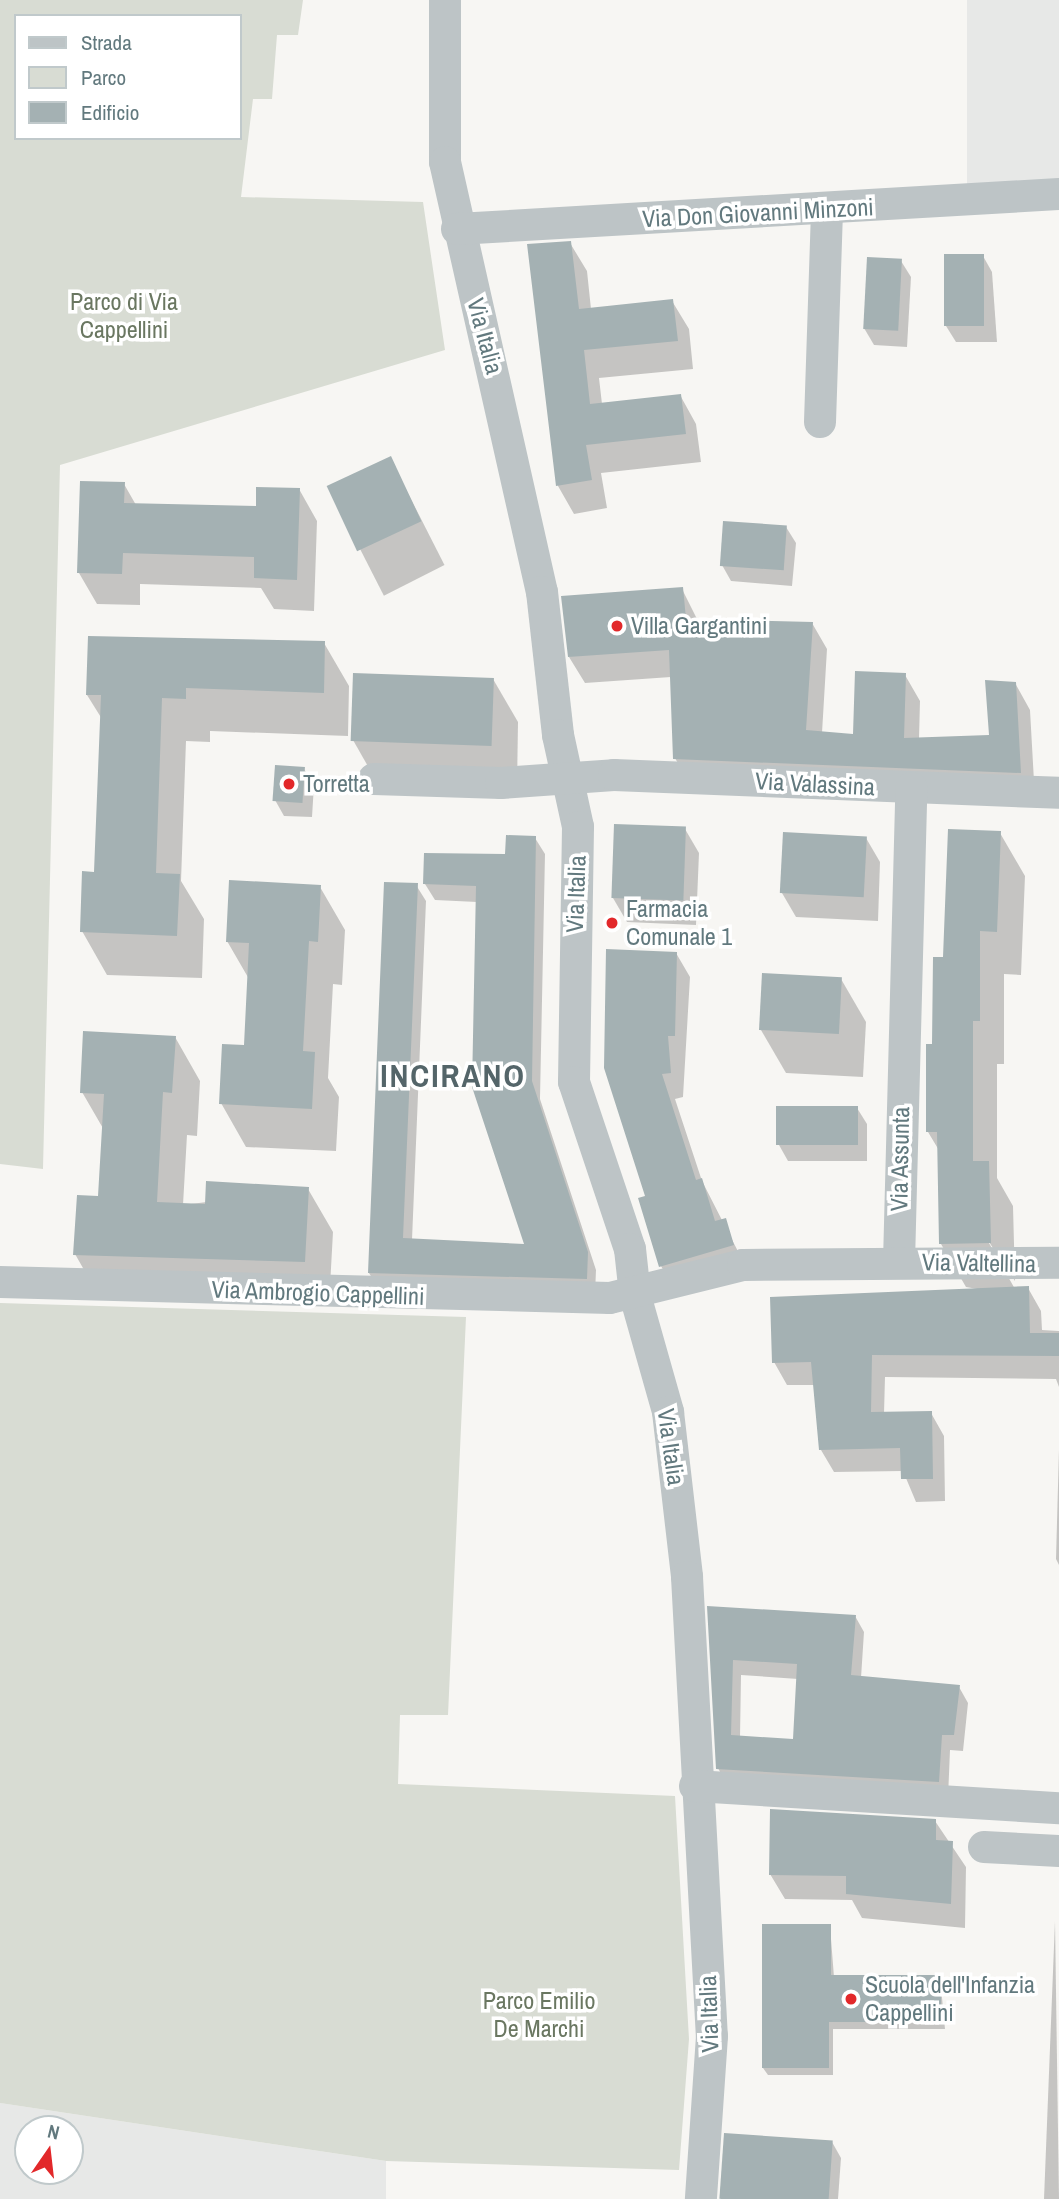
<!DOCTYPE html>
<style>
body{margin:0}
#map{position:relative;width:1059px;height:2199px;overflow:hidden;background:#f7f6f3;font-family:"Archivo Narrow",sans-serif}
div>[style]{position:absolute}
.built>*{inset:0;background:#e7e8e7;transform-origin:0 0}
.green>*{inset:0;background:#d8dcd3}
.shadow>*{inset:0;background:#0003;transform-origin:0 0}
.building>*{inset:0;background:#a4b1b3;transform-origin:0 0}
.minor>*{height:32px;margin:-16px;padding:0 16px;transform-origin:16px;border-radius:16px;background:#bdc4c6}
.dots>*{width:19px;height:19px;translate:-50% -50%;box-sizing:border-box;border:4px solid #fff;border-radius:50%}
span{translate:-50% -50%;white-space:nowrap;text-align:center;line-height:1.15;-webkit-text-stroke:7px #fff;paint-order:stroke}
.street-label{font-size:24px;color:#62797e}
.park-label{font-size:24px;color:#6a7761}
.poi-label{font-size:24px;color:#62797e}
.left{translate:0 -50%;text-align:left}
.district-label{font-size:32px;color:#546569;font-weight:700;letter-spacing:2px}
.legend{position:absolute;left:14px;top:14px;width:228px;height:126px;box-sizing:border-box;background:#fff;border:2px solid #c0c9cb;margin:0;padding:9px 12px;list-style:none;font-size:21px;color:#62797e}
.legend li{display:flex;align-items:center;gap:14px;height:35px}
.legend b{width:35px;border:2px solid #c0c9cb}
.north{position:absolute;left:14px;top:2115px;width:70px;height:70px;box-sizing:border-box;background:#fff;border:2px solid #c0c9cb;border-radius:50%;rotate:14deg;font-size:19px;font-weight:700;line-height:28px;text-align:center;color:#62797e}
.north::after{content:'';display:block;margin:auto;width:24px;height:32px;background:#e2282a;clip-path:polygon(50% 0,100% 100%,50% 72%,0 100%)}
</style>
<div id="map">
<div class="built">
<i style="left:967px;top:0;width:92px;height:190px"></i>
<i style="clip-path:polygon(evenodd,0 2103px,386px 2161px,386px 2199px,0 2199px,0 2103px,28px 2129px,70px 2129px,70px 2171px,28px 2171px,28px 2129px)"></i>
</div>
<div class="green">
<i style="clip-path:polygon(evenodd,0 0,303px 0,298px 35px,277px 35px,272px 99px,253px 99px,241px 197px,423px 202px,445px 350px,60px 465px,43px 1169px,0 1164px,0 0,16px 16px,240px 16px,240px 138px,16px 138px,16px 16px)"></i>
<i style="clip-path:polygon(0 1303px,466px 1317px,448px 1715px,400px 1715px,398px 1784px,675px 1796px,689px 2039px,679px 2170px,386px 2161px,0 2103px)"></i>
</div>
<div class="shadow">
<i style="clip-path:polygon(570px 243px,587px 271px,591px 309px,672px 301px,689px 329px,693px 369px,599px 378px,602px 404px,680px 395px,696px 424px,701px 462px,601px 473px,607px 508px,574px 514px,558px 486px,529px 245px)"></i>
<i style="clip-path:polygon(983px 256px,992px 272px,997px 342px,956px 342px,946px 326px)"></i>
<i style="clip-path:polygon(901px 261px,911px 277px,907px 347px,874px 345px,864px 328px)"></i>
<i style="left:390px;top:458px;width:120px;height:68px;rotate:63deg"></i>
<i style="clip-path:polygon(124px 484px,136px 505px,257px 508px,299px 489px,317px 521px,314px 611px,274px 609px,261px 588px,140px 584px,140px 605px,97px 604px,79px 573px)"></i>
<i style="clip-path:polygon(786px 527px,796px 543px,792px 586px,731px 581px,722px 565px)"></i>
<i style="clip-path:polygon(682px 589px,698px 621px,812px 623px,827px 649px,822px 733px,854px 736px,905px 675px,920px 701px,919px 739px,991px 737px,1015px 683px,1030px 710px,1035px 799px,690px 785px,675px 758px,671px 677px,585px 683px,569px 657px)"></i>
<i style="clip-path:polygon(324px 643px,349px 686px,348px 736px,210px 731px,210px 742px,186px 741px,181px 881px,204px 919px,202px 978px,107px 975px,82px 931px,96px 873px,102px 719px,87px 695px)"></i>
<i style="clip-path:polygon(493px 679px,518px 722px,517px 788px,378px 784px,353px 740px)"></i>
<i style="clip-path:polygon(304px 769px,314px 785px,312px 817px,284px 816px,275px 800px)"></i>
<i style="clip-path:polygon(685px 829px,699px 853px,696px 925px,627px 922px,613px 898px)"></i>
<i style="clip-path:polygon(1000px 833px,1025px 876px,1021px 975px,1004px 974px,1004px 1064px,997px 1064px,997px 1178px,1013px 1206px,1015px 1281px,985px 1236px,1015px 1289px,1028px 1288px,1041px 1311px,1042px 1330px,1059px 1331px,1059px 1387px,1056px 1379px,885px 1377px,884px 1414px,931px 1413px,944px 1436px,945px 1501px,916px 1502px,903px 1471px,834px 1472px,821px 1450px,815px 1385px,787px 1385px,774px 1362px,983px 1290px,966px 1287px,941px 1244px,940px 1152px,928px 1132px,945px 959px)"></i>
<i style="clip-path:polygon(535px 838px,545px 854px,540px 1099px,596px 1270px,595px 1295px,379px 1289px,369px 1273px,416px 885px,426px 901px,412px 1240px,527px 1246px,477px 902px,435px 900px,425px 884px,507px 856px)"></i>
<i style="clip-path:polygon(866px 838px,880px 862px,878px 921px,796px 917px,782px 893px)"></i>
<i style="clip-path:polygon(320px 887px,345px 930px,342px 985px,333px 984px,328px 1078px,339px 1097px,336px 1151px,246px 1147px,221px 1103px,245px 1047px,249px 979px,227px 941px)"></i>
<i style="clip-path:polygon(676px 953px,690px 977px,683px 1097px,675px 1099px,702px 1181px,747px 1269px,675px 1290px,661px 1266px,647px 1197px)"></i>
<i style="clip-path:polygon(841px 979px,866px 1022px,863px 1077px,786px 1073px,761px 1030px)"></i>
<i style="clip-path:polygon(175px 1037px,200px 1081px,197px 1136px,187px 1135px,183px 1205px,308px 1189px,333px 1232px,329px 1305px,100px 1298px,75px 1254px,100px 1198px,104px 1130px,82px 1092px)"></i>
<i style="clip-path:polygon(857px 1108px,867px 1124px,867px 1161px,788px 1161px,779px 1145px)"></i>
<i style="clip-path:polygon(1059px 1449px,1059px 1565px,1056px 1559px)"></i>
<i style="clip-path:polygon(evenodd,709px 1608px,855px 1616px,864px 1632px,861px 1678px,959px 1687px,968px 1703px,963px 1751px,950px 1750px,948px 1798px,727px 1785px,718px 1768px,709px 1608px,741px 1675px,798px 1679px,795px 1741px,740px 1738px,741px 1675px)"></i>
<i style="clip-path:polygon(935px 1821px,966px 1867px,965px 1928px,862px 1918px,852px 1900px,785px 1899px,770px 1874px)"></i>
<i style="clip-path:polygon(1055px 1921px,1059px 2199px,1044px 2199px)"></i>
<i style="clip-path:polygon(830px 1926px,834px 1977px,940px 1977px,945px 2029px,833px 2029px,833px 2075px,768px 2075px,763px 2068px)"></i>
<i style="clip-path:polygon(832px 2142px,841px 2158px,838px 2199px,722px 2199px)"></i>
</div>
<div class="building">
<i style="clip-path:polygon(571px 241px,579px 309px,673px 299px,678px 341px,584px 350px,590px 404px,681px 394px,686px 434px,586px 445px,592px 480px,556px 486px,527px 244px)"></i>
<i style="left:944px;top:254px;width:40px;height:72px"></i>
<i style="left:867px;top:257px;width:35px;height:72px;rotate:3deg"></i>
<i style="left:391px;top:456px;width:72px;height:71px;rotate:65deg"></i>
<i style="clip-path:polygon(80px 481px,125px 482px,124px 503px,256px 506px,256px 487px,300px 488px,297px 580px,254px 578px,254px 557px,123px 553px,122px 574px,77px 573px)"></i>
<i style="left:723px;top:521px;width:64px;height:45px;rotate:4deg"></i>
<i style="clip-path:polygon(683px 587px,686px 619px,813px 622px,806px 730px,853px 734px,855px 671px,906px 673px,904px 738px,989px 735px,985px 680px,1016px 682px,1021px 773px,673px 759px,669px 650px,568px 657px,561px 596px)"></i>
<i style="clip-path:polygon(88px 636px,325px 641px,324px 693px,186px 688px,186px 699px,162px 698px,156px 873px,180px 874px,177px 936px,80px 932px,82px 871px,94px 872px,101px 695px,86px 695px)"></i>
<i style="left:353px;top:673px;width:141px;height:68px;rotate:2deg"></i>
<i style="left:275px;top:765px;width:30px;height:36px;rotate:4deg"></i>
<i style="left:614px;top:824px;width:72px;height:74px;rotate:2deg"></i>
<i style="clip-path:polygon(948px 829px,1001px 831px,997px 932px,980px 931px,980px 1021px,973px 1021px,973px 1161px,989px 1161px,991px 1243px,939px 1244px,937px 1132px,926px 1132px,926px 1044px,932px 1044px,933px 957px,943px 957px)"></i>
<i style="left:783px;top:832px;width:84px;height:61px;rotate:3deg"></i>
<i style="clip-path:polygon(506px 835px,536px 836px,532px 1081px,588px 1252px,587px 1279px,368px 1273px,384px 882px,418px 883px,403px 1238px,524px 1244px,472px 1087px,476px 886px,423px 884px,424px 853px,505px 854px)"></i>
<i style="clip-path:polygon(229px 880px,321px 885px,318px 942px,309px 941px,303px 1051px,315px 1052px,312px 1109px,219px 1104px,222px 1044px,244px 1045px,249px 943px,226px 942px)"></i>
<i style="clip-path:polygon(606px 949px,677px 952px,675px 1036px,668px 1036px,671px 1073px,662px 1074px,696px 1180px,702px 1178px,715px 1221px,726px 1218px,734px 1245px,659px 1267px,638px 1198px,645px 1196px,604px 1068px)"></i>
<i style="left:762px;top:973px;width:80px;height:57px;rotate:3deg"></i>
<i style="clip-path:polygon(83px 1031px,176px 1036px,172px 1093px,163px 1092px,157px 1202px,205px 1204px,206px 1181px,309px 1187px,305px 1262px,73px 1255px,77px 1195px,98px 1196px,104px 1094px,80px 1093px)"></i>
<i style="left:776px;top:1106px;width:82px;height:39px"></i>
<i style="clip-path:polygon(1029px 1286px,1030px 1333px,1059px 1333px,1059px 1356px,872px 1355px,871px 1412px,932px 1411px,933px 1479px,901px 1479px,900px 1448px,819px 1450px,811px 1362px,772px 1363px,770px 1297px)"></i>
<i style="clip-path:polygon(evenodd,707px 1606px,856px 1615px,851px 1675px,960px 1685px,954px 1735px,942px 1735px,939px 1782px,716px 1769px,707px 1606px,733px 1660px,797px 1664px,793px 1739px,731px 1735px,733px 1660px)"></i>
<i style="clip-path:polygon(770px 1809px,936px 1819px,936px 1840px,953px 1841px,951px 1904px,846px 1894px,846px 1876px,769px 1875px)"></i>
<i style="clip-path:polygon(762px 1924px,831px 1924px,831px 1975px,941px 1975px,941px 2022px,829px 2022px,829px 2068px,762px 2068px)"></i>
<i style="left:724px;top:2133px;width:109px;height:66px;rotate:4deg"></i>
</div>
<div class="minor">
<i style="left:445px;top:0;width:162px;rotate:90deg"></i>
<i style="left:445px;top:162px;width:441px;rotate:77.3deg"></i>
<i style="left:542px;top:592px;width:144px;rotate:83.6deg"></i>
<i style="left:558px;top:735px;width:94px;rotate:77.7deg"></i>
<i style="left:578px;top:827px;width:255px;rotate:90.9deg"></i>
<i style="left:574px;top:1082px;width:176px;rotate:71.5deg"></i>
<i style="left:630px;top:1249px;width:46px;rotate:83.8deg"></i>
<i style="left:635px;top:1295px;width:122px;rotate:74.2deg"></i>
<i style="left:668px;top:1412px;width:166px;rotate:83.4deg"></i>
<i style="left:687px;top:1577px;width:460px;rotate:86.9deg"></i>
<i style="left:712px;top:2036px;width:163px;rotate:93.9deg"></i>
<i style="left:457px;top:229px;width:603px;rotate:-3.33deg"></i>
<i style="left:820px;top:422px;width:213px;rotate:-88.1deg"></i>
<i style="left:374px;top:779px;width:127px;rotate:1.8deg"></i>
<i style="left:501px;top:783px;width:113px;rotate:-4deg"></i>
<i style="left:614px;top:775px;width:445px;rotate:2.3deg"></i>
<i style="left:899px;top:1262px;width:474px;rotate:-88.5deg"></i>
<i style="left:0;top:1282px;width:610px;rotate:1.5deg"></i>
<i style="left:610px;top:1298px;width:137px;rotate:-13.9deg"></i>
<i style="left:743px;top:1265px;width:316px;rotate:-0.4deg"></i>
<i style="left:695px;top:1786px;width:365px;rotate:3.5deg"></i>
<i style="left:984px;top:1847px;width:75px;rotate:3.1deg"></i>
</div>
<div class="dots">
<i style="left:617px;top:626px;background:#e2282a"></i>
<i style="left:289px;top:784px;background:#e2282a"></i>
<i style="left:612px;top:923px;background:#e2282a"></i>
<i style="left:851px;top:1999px;background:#e2282a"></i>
</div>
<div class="street-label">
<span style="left:758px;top:213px;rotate:-3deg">Via Don Giovanni Minzoni</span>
<span style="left:485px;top:336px;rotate:75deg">Via Italia</span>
<span style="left:815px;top:784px;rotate:3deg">Via Valassina</span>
<span style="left:576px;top:894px;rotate:-88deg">Via Italia</span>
<span style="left:900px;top:1159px;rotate:-89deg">Via Assunta</span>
<span style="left:979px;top:1263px;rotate:1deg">Via Valtellina</span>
<span style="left:318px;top:1293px;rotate:2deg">Via Ambrogio Cappellini</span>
<span style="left:671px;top:1447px;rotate:82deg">Via Italia</span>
<span style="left:709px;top:2014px;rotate:-92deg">Via Italia</span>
</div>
<div class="park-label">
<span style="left:124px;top:316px">Parco di Via<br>Cappellini</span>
<span style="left:539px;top:2015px">Parco Emilio<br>De Marchi</span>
</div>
<div class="poi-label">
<span class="left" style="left:631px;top:626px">Villa Gargantini</span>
<span class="left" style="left:303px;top:784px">Torretta</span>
<span class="left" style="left:626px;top:923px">Farmacia<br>Comunale 1</span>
<span class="left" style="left:865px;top:1999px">Scuola dell'Infanzia<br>Cappellini</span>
</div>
<div class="district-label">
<span style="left:453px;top:1076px">INCIRANO</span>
</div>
<ul class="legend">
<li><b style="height:9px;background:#bdc4c6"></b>Strada</li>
<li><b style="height:19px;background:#d8dcd3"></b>Parco</li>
<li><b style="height:19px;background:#a4b1b3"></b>Edificio</li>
</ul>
<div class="north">N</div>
</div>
